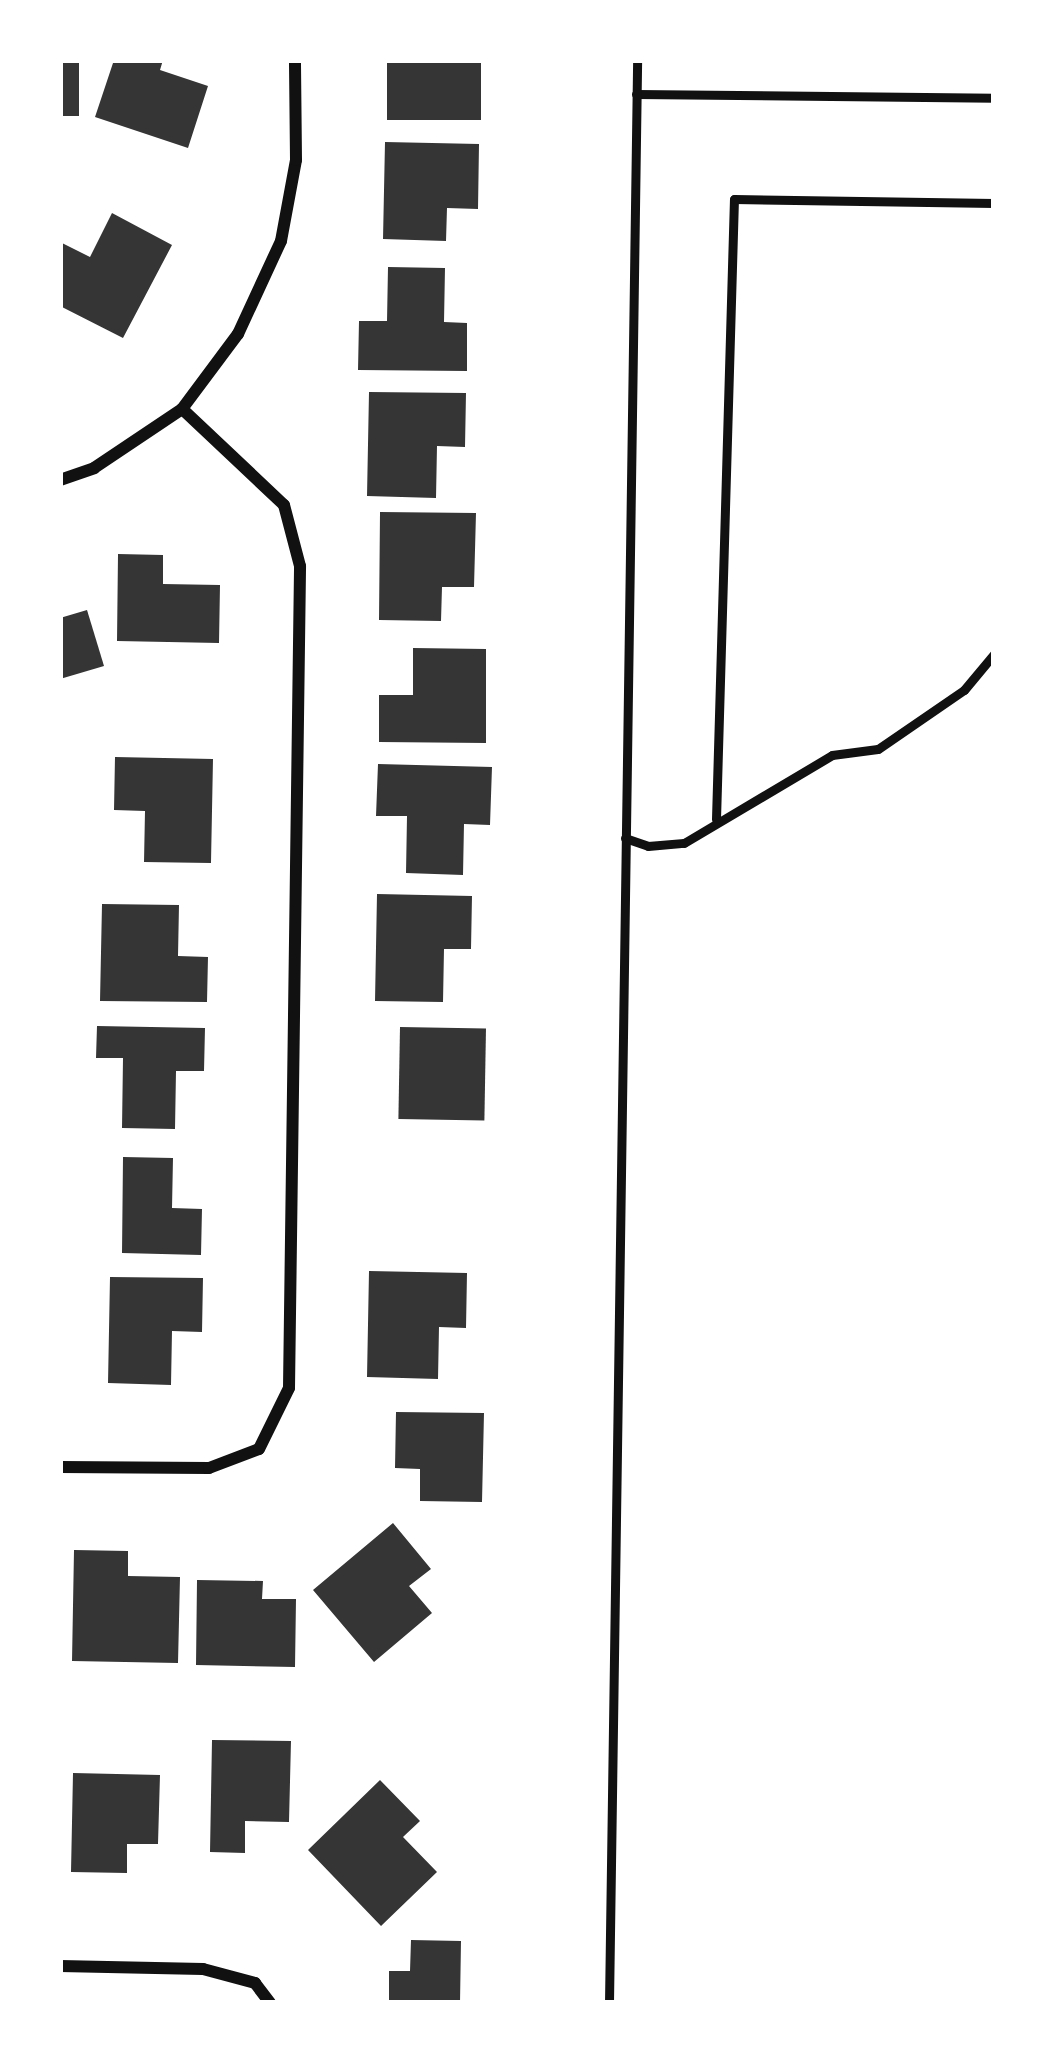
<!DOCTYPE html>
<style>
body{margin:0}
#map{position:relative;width:1054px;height:2063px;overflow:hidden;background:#fff;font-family:"Varela Round",sans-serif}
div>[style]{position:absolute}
.building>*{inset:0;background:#353535;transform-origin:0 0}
.service>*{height:9px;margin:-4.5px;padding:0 4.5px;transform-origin:4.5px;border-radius:4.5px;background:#111}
.minor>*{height:12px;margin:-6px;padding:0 6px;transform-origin:6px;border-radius:6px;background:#111}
span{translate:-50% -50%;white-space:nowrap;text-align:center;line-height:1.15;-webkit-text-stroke:9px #fff;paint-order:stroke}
.frame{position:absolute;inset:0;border:63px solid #fff;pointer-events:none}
</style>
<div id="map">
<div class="building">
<i style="left:60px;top:60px;width:19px;height:56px"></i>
<i style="clip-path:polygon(114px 60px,163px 60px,160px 70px,208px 86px,188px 148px,95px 117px)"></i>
<i style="left:387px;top:60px;width:94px;height:60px"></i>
<i style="clip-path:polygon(385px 142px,479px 144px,478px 209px,447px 208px,446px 241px,383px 239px)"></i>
<i style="clip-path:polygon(112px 213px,172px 245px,123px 338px,60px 306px,62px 243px,90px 257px)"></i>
<i style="clip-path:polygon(388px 267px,445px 268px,444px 322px,467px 323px,467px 371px,358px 370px,359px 321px,387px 321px)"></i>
<i style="clip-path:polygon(369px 392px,466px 393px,465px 447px,437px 446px,436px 498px,367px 496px)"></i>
<i style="clip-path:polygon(380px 512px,476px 513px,474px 587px,442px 587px,441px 621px,379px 620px)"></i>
<i style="clip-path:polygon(118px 554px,163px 555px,163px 584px,220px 585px,219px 643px,117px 641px)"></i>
<i style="clip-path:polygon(87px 610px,104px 666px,60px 679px,60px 618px)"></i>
<i style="clip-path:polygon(413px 648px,486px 649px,486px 743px,379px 742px,379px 695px,413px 695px)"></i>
<i style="clip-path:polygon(115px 757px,213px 759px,211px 863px,144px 862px,145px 811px,114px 810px)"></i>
<i style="clip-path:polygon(378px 764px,492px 767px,490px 825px,464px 824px,463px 875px,406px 873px,407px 816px,376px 816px)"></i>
<i style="clip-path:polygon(377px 894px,472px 896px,471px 949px,444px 949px,443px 1002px,375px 1001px)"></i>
<i style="clip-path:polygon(102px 904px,179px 905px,178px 956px,208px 957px,207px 1002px,100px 1001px)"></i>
<i style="clip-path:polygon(97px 1026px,205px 1028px,204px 1071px,176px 1071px,175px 1129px,122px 1128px,123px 1058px,96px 1058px)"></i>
<i style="left:400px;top:1027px;width:86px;height:92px;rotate:1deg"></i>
<i style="clip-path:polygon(123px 1157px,173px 1158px,172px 1208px,202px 1209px,201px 1255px,122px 1253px)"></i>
<i style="clip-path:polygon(369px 1271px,467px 1273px,466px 1328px,439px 1327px,438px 1379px,367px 1377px)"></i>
<i style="clip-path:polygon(110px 1277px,203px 1278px,202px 1332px,172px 1331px,171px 1385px,108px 1383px)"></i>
<i style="clip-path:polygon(396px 1412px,484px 1413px,482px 1502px,420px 1501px,420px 1469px,395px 1468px)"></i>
<i style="clip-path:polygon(393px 1523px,431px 1569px,409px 1586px,432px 1613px,374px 1662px,313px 1590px)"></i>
<i style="clip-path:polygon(74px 1550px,128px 1551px,128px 1576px,180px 1577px,178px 1663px,72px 1661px)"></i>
<i style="clip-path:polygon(197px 1580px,263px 1581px,262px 1599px,296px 1599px,295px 1667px,196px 1665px)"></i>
<i style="clip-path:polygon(212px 1740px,291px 1741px,289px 1822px,245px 1821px,245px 1853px,210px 1852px)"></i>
<i style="clip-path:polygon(73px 1773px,160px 1775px,158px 1844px,127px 1844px,127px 1873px,71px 1872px)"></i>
<i style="clip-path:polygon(380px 1780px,420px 1821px,403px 1837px,437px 1872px,381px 1926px,308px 1850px)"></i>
<i style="clip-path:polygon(411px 1940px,461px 1941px,460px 2003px,389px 2003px,389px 1971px,410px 1971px)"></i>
</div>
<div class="service">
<i style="left:636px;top:94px;width:358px;rotate:0.6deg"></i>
<i style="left:716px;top:819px;width:620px;rotate:-88.34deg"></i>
<i style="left:734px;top:199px;width:260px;rotate:0.9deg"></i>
<i style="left:625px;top:838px;width:24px;rotate:19deg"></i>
<i style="left:648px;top:846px;width:36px;rotate:-5deg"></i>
<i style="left:684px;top:843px;width:172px;rotate:-30.7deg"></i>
<i style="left:832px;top:755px;width:46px;rotate:-7.4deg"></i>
<i style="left:878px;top:749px;width:104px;rotate:-34.5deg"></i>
<i style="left:964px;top:690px;width:47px;rotate:-50.2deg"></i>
<i style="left:609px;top:2003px;width:1943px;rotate:-89.17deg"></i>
</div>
<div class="minor">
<i style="left:60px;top:480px;width:36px;rotate:-19deg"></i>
<i style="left:94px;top:468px;width:106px;rotate:-33.8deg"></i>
<i style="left:182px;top:409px;width:94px;rotate:-53.3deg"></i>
<i style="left:238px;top:334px;width:102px;rotate:-65.2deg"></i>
<i style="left:281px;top:241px;width:82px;rotate:-79.5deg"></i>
<i style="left:296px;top:160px;width:100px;rotate:-90.6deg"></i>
<i style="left:60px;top:1467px;width:149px;rotate:0.4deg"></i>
<i style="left:209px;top:1468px;width:53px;rotate:-20.8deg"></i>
<i style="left:259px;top:1449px;width:68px;rotate:-63.8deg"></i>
<i style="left:289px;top:1388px;width:822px;rotate:-89.23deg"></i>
<i style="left:300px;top:566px;width:63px;rotate:-104.7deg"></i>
<i style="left:284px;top:505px;width:140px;rotate:-136.7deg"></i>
<i style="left:60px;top:1966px;width:143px;rotate:1.2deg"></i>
<i style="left:203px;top:1969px;width:54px;rotate:15.1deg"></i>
<i style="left:255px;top:1983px;width:25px;rotate:53deg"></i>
</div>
<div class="frame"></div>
</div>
